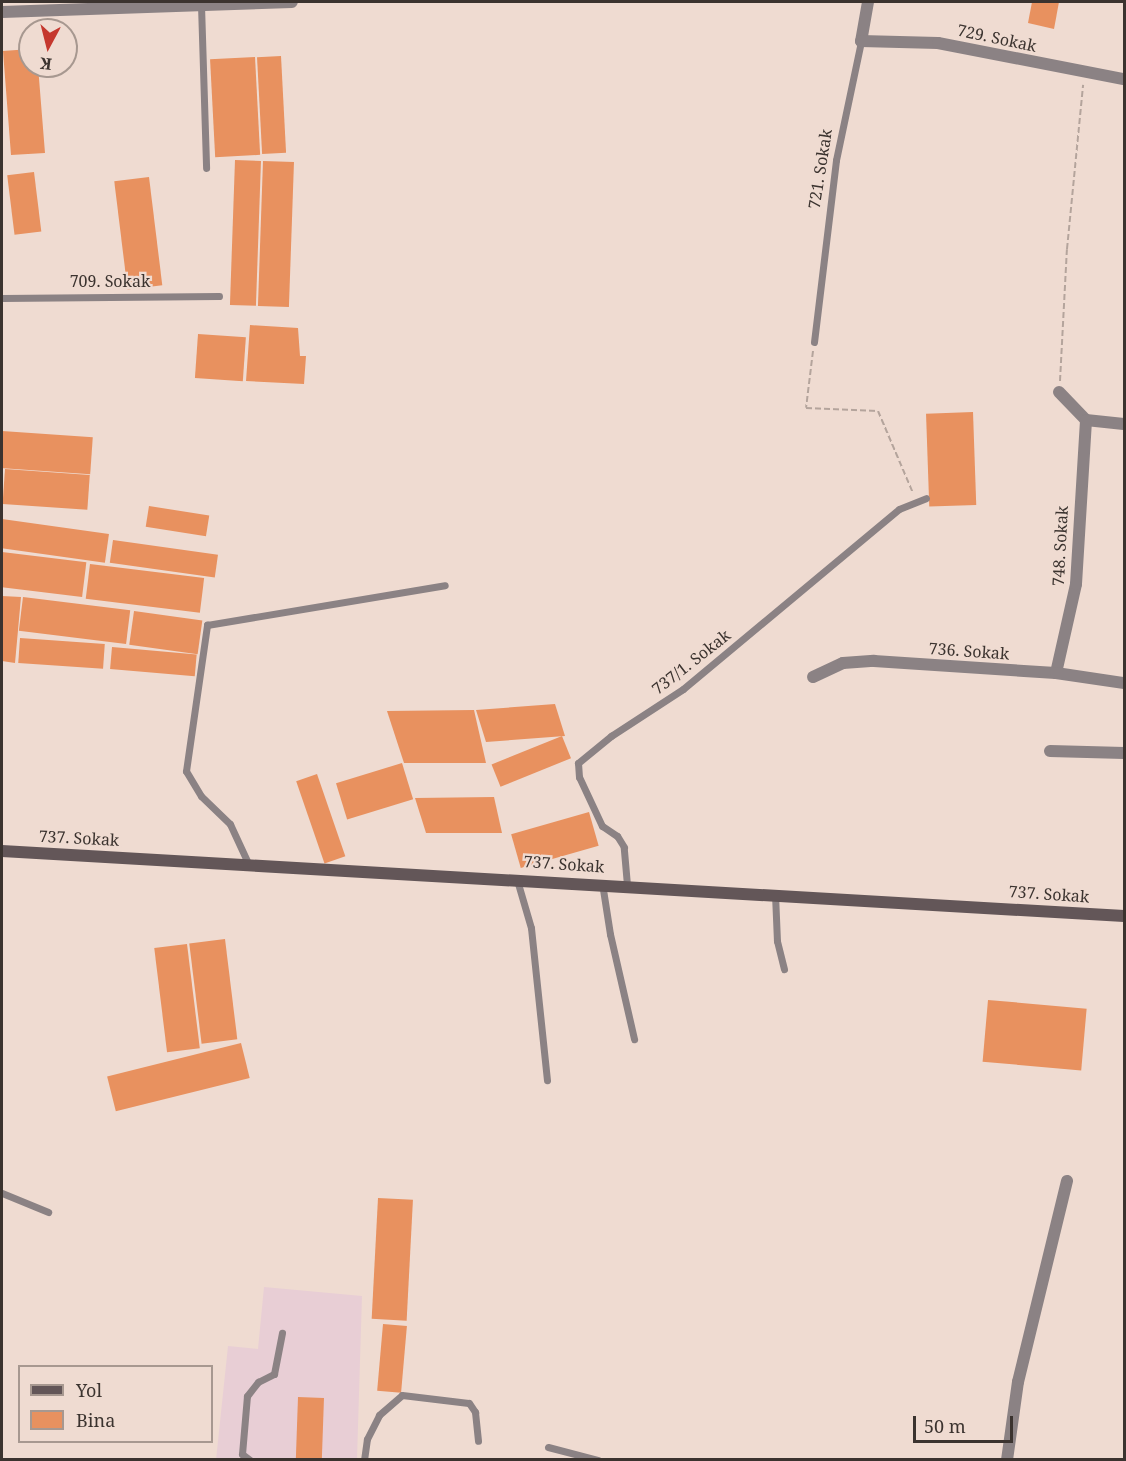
<!DOCTYPE html>
<style>
body{margin:0}
#map{position:relative;width:1126px;height:1461px;overflow:hidden;background:#efdbd1;font-family:"Noto Serif",serif}
div>[style]{position:absolute}
.industrial>*{inset:0;background:#e8ced5}
.building>*{inset:0;background:#e8915f;transform-origin:0 0}
.path>*{height:2px;margin-top:-1px;transform-origin:0;background:repeating-linear-gradient(90deg,#b4a49c 0 6px,transparent 0 9px)}
.lane>*{height:7px;margin:-3.5px;padding:0 3.5px;transform-origin:3.5px;border-radius:3.5px;background:#8b8284}
.street>*{height:12px;margin:-6px;padding:0 6px;transform-origin:6px;border-radius:6px;background:#8b8284}
.secondary>*{height:12px;margin:-6px;padding:0 6px;transform-origin:6px;border-radius:6px;background:#635658}
span{translate:-50% -50%;white-space:nowrap;text-align:center;line-height:1.15;-webkit-text-stroke:4.5px #efdbd1;paint-order:stroke}
.street-label{font-size:16px;color:#3b332f}
.frame{position:absolute;inset:0;border:3px solid #3b332f;pointer-events:none}
.legend{position:absolute;left:18px;top:1365px;width:195px;height:78px;box-sizing:border-box;background:#efdbd1;border:2px solid #a79890;margin:0;padding:8px 10px;list-style:none;font-size:18px;color:#3b332f}
.legend li{display:flex;align-items:center;gap:12px;height:30px}
.legend b{width:30px;border:2px solid #a79890}
.north{position:absolute;left:18px;top:18px;width:60px;height:60px;box-sizing:border-box;background:#efdbd1;border:2px solid #a79890;border-radius:50%;rotate:187deg;font-size:16px;font-weight:700;line-height:24px;text-align:center;color:#3b332f}
.north::after{content:'';display:block;margin:auto;width:21px;height:27px;background:#c5382e;clip-path:polygon(50% 0,100% 100%,50% 72%,0 100%)}
.scale{position:absolute;left:913px;top:1416px;width:100px;height:27px;box-sizing:border-box;border:3px solid #3b332f;border-top:0;padding-left:8px;font-size:18px;line-height:21px;white-space:nowrap;color:#3b332f;-webkit-text-stroke:4px #efdbd1;paint-order:stroke}
</style>
<div id="map">
<div class="industrial">
<i style="clip-path:polygon(264px 1287px,362px 1296px,357px 1459px,216px 1460px,228px 1346px,258px 1349px)"></i>
</div>
<div class="building">
<i style="clip-path:polygon(1032px 2px,1059px 2px,1054px 29px,1028px 23px)"></i>
<i style="clip-path:polygon(30px 49px,30px 66px,38px 66px,45px 153px,11px 155px,3px 51px)"></i>
<i style="left:281px;top:56px;width:97px;height:24px;rotate:87deg"></i>
<i style="left:255px;top:57px;width:98px;height:45px;rotate:87deg"></i>
<i style="left:235px;top:160px;width:26px;height:145px;rotate:2deg"></i>
<i style="left:263px;top:161px;width:31px;height:145px;rotate:2deg"></i>
<i style="left:34px;top:172px;width:60px;height:27px;rotate:83deg"></i>
<i style="left:149px;top:177px;width:109px;height:35px;rotate:83deg"></i>
<i style="clip-path:polygon(250px 325px,298px 328px,300px 356px,306px 356px,304px 384px,246px 381px)"></i>
<i style="left:198px;top:334px;width:48px;height:44px;rotate:4deg"></i>
<i style="left:973px;top:412px;width:93px;height:47px;rotate:88deg"></i>
<i style="left:2px;top:431px;width:91px;height:37px;rotate:4deg"></i>
<i style="left:5px;top:469px;width:85px;height:35px;rotate:4deg"></i>
<i style="left:149px;top:506px;width:61px;height:21px;rotate:9deg"></i>
<i style="left:2px;top:519px;width:108px;height:29px;rotate:8deg"></i>
<i style="left:113px;top:540px;width:106px;height:23px;rotate:8deg"></i>
<i style="left:2px;top:552px;width:85px;height:35px;rotate:7deg"></i>
<i style="left:90px;top:564px;width:115px;height:35px;rotate:7deg"></i>
<i style="clip-path:polygon(2px 596px,21px 597px,15px 663px,2px 661px)"></i>
<i style="left:23px;top:597px;width:108px;height:34px;rotate:7deg"></i>
<i style="left:134px;top:611px;width:69px;height:34px;rotate:8deg"></i>
<i style="left:20px;top:638px;width:85px;height:25px;rotate:4deg"></i>
<i style="left:112px;top:647px;width:85px;height:22px;rotate:5deg"></i>
<i style="clip-path:polygon(555px 704px,565px 736px,486px 742px,476px 710px)"></i>
<i style="clip-path:polygon(474px 710px,486px 763px,404px 763px,387px 711px)"></i>
<i style="left:562px;top:736px;width:24px;height:76px;rotate:68deg"></i>
<i style="left:402px;top:763px;width:38px;height:69px;rotate:73deg"></i>
<i style="left:317px;top:774px;width:87px;height:22px;rotate:71deg"></i>
<i style="clip-path:polygon(494px 797px,502px 833px,426px 833px,415px 798px)"></i>
<i style="left:589px;top:812px;width:35px;height:81px;rotate:74deg"></i>
<i style="left:225px;top:939px;width:101px;height:36px;rotate:83deg"></i>
<i style="left:187px;top:944px;width:105px;height:33px;rotate:83deg"></i>
<i style="left:988px;top:1000px;width:99px;height:62px;rotate:5deg"></i>
<i style="left:241px;top:1043px;width:36px;height:138px;rotate:76deg"></i>
<i style="left:378px;top:1198px;width:35px;height:121px;rotate:3deg"></i>
<i style="left:383px;top:1324px;width:24px;height:67px;rotate:5deg"></i>
<i style="left:298px;top:1397px;width:26px;height:63px;rotate:2deg"></i>
</div>
<div class="path">
<i style="left:813px;top:351px;width:57px;rotate:97deg"></i>
<i style="left:806px;top:408px;width:72px;rotate:2.4deg"></i>
<i style="left:878px;top:411px;width:89px;rotate:66.9deg"></i>
<i style="left:1060px;top:381px;width:132px;rotate:-87deg"></i>
<i style="left:1067px;top:249px;width:165px;rotate:-84.4deg"></i>
</div>
<div class="lane">
<i style="left:201px;top:5px;width:163px;rotate:88.2deg"></i>
<i style="left:2px;top:298px;width:217px;rotate:-0.5deg"></i>
<i style="left:814px;top:342px;width:183px;rotate:-83.1deg"></i>
<i style="left:836px;top:160px;width:122px;rotate:-78.1deg"></i>
<i style="left:248px;top:863px;width:43px;rotate:-114.8deg"></i>
<i style="left:230px;top:824px;width:40px;rotate:-136deg"></i>
<i style="left:201px;top:796px;width:29px;rotate:-121deg"></i>
<i style="left:186px;top:771px;width:148px;rotate:-81.8deg"></i>
<i style="left:207px;top:625px;width:241px;rotate:-9.5deg"></i>
<i style="left:517px;top:880px;width:50px;rotate:73.7deg"></i>
<i style="left:531px;top:928px;width:153px;rotate:84deg"></i>
<i style="left:602px;top:883px;width:52px;rotate:81.1deg"></i>
<i style="left:610px;top:934px;width:108px;rotate:77.1deg"></i>
<i style="left:627px;top:885px;width:38px;rotate:-95deg"></i>
<i style="left:624px;top:847px;width:13px;rotate:-122deg"></i>
<i style="left:617px;top:836px;width:18px;rotate:-146deg"></i>
<i style="left:602px;top:826px;width:54px;rotate:-115.1deg"></i>
<i style="left:579px;top:777px;width:14px;rotate:-94deg"></i>
<i style="left:578px;top:763px;width:43px;rotate:-39.3deg"></i>
<i style="left:611px;top:736px;width:86px;rotate:-33.1deg"></i>
<i style="left:683px;top:689px;width:281px;rotate:-39.8deg"></i>
<i style="left:899px;top:509px;width:29px;rotate:-22deg"></i>
<i style="left:775px;top:894px;width:47px;rotate:87.6deg"></i>
<i style="left:777px;top:941px;width:29px;rotate:76deg"></i>
<i style="left:2px;top:1193px;width:50px;rotate:22.4deg"></i>
<i style="left:548px;top:1447px;width:52px;rotate:14.6deg"></i>
<i style="left:250px;top:1460px;width:10px;rotate:-143deg"></i>
<i style="left:242px;top:1454px;width:58px;rotate:-85.1deg"></i>
<i style="left:247px;top:1396px;width:18px;rotate:-52deg"></i>
<i style="left:258px;top:1382px;width:18px;rotate:-27deg"></i>
<i style="left:274px;top:1374px;width:42px;rotate:-79deg"></i>
<i style="left:364px;top:1460px;width:21px;rotate:-82deg"></i>
<i style="left:367px;top:1439px;width:27px;rotate:-63deg"></i>
<i style="left:379px;top:1415px;width:30px;rotate:-41deg"></i>
<i style="left:402px;top:1395px;width:67px;rotate:6.8deg"></i>
<i style="left:469px;top:1403px;width:11px;rotate:56deg"></i>
<i style="left:475px;top:1412px;width:29px;rotate:84deg"></i>
</div>
<div class="street">
<i style="left:868px;top:2px;width:40px;rotate:100deg"></i>
<i style="left:861px;top:41px;width:77px;rotate:1.5deg"></i>
<i style="left:938px;top:43px;width:189px;rotate:11deg"></i>
<i style="left:2px;top:12px;width:290px;rotate:-2deg"></i>
<i style="left:1059px;top:392px;width:39px;rotate:46deg"></i>
<i style="left:1086px;top:420px;width:38px;rotate:6deg"></i>
<i style="left:1056px;top:673px;width:91px;rotate:-77.3deg"></i>
<i style="left:1076px;top:584px;width:164px;rotate:-86.5deg"></i>
<i style="left:813px;top:677px;width:33px;rotate:-25deg"></i>
<i style="left:843px;top:663px;width:31px;rotate:-4deg"></i>
<i style="left:874px;top:661px;width:182px;rotate:3.8deg"></i>
<i style="left:1056px;top:673px;width:69px;rotate:8.4deg"></i>
<i style="left:1050px;top:751px;width:74px;rotate:1.5deg"></i>
<i style="left:1007px;top:1460px;width:79px;rotate:-82deg"></i>
<i style="left:1018px;top:1382px;width:207px;rotate:-76.3deg"></i>
</div>
<div class="secondary">
<i style="left:2px;top:851px;width:1124px;rotate:3.32deg"></i>
</div>
<div class="street-label">
<span style="left:997px;top:38px;rotate:12deg">729. Sokak</span>
<span style="left:820px;top:169px;rotate:-81deg">721. Sokak</span>
<span style="left:110px;top:281px">709. Sokak</span>
<span style="left:1060px;top:546px;rotate:-87deg">748. Sokak</span>
<span style="left:969px;top:651px;rotate:4deg">736. Sokak</span>
<span style="left:691px;top:662px;rotate:-38deg">737/1. Sokak</span>
<span style="left:79px;top:838px;rotate:3deg">737. Sokak</span>
<span style="left:564px;top:864px;rotate:4deg">737. Sokak</span>
<span style="left:1049px;top:894px;rotate:4deg">737. Sokak</span>
</div>
<div class="frame"></div>
<ul class="legend">
<li><b style="height:8px;background:#635658"></b>Yol</li>
<li><b style="height:16px;background:#e8915f"></b>Bina</li>
</ul>
<div class="north">K</div>
<div class="scale">50 m</div>
</div>
